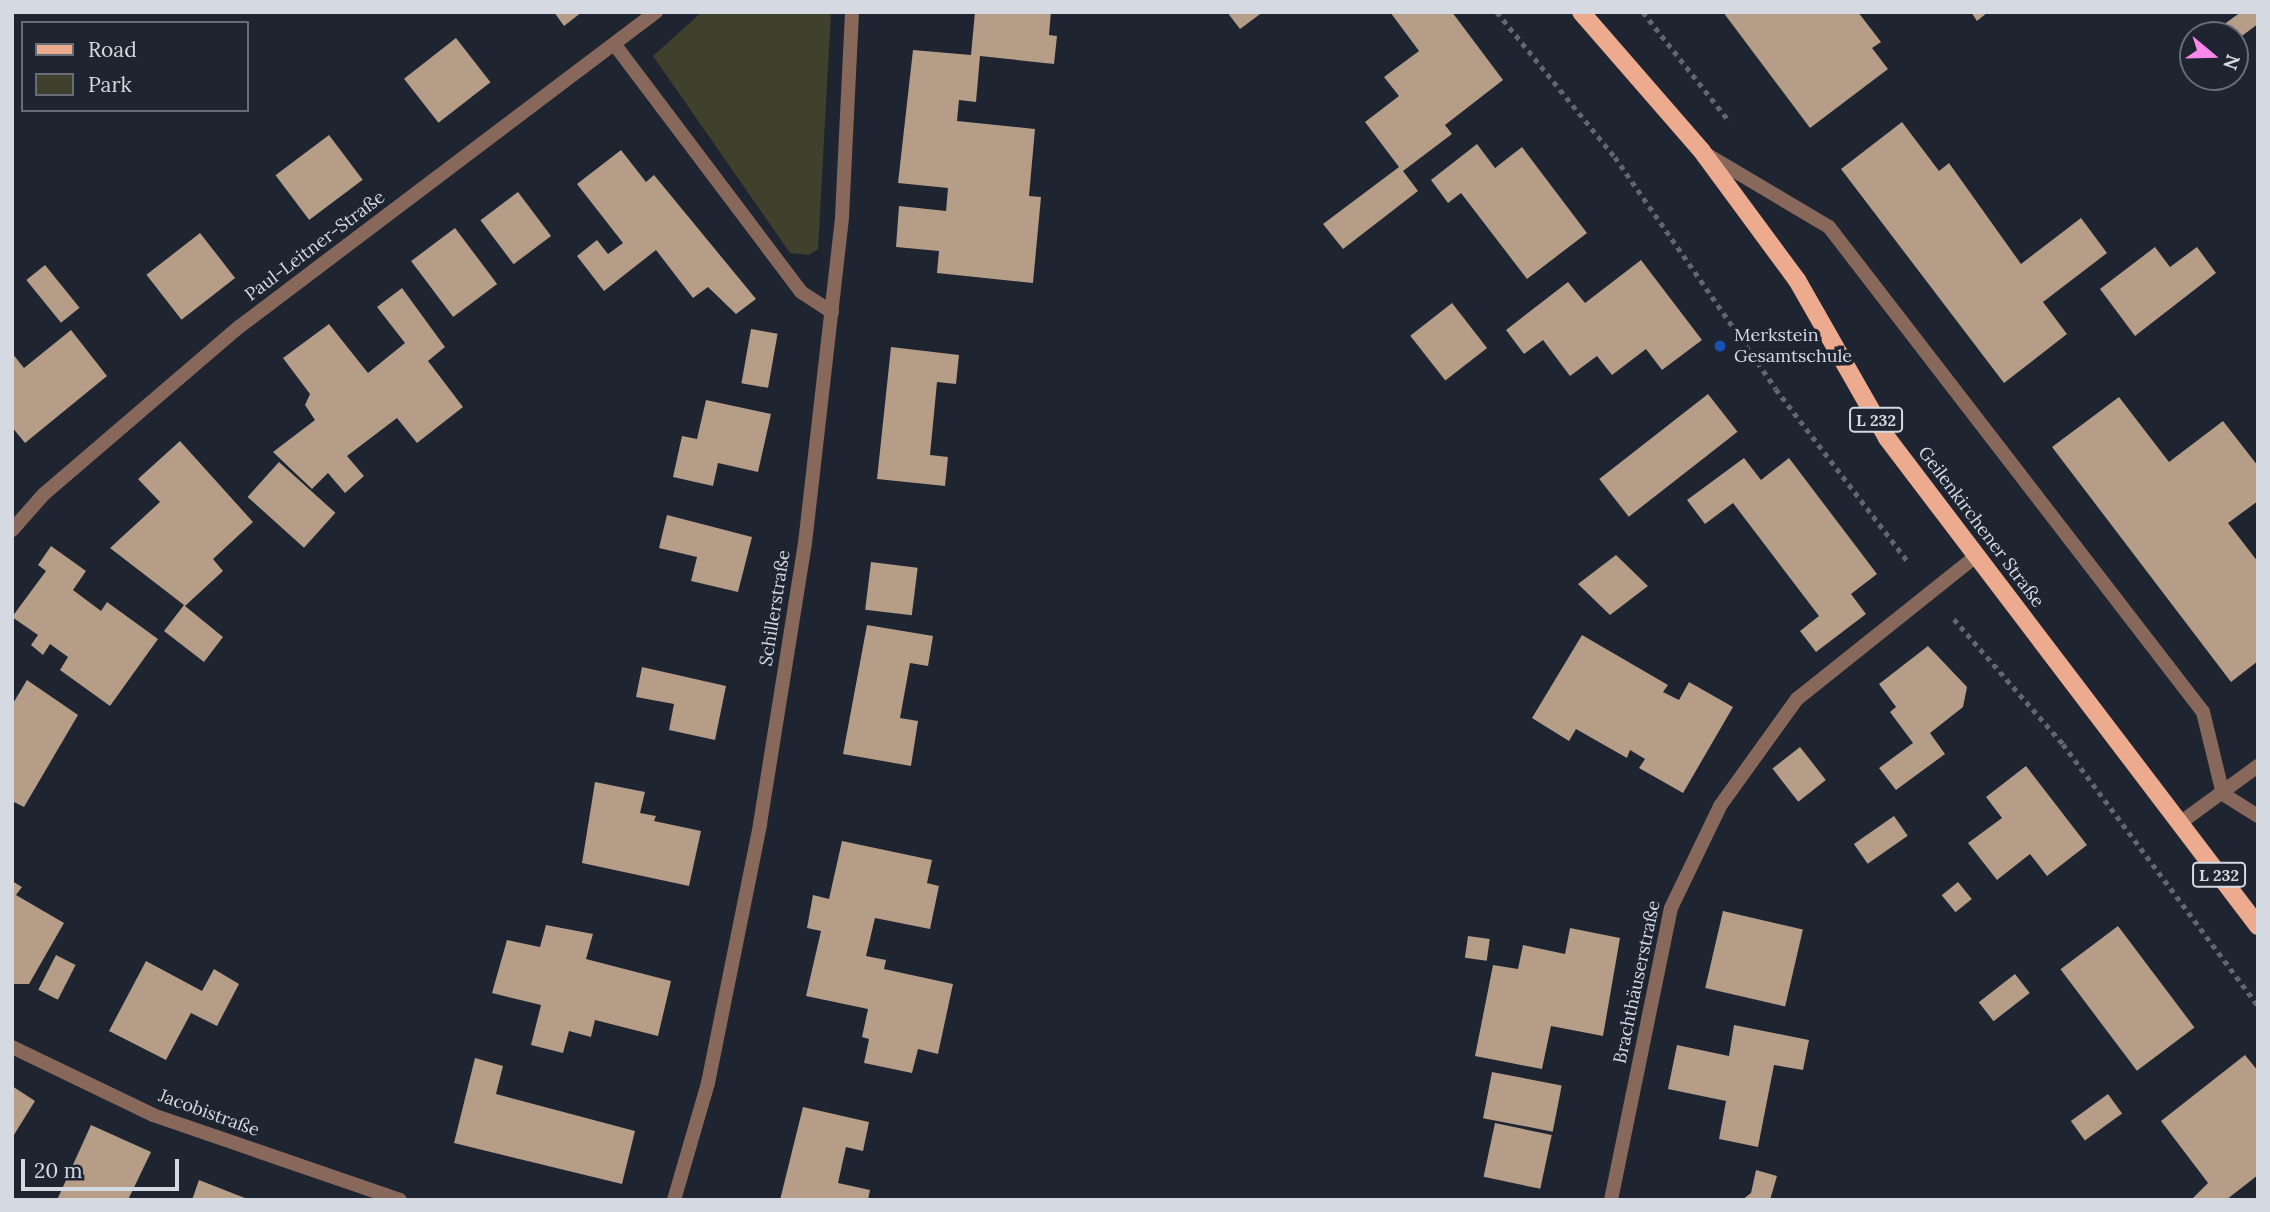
<!DOCTYPE html>
<meta charset="utf-8">
<style>
body{margin:0}
#map{position:relative;width:2270px;height:1212px;overflow:hidden;background:#1e2430;font-family:Lora,serif}
div>[style]{position:absolute}
.green>*{inset:0;background:#3f412d}
.building>*{inset:0;background:#b59d87;transform-origin:0 0}
.path>*{height:4.5px;margin-top:-2.25px;transform-origin:0;background:repeating-linear-gradient(90deg,#616771 0 5px,transparent 0 10px)}
.service>*{height:14px;margin:-7px;padding:0 7px;transform-origin:7px;border-radius:7px;background:#87685a}
.minor>*{height:14px;margin:-7px;padding:0 7px;transform-origin:7px;border-radius:7px;background:#87685a}
.primary>*{height:18px;margin:-9px;padding:0 9px;transform-origin:9px;border-radius:9px;background:#ecab8e}
.dots>*{width:19px;height:19px;translate:-50% -50%;box-sizing:border-box;border:4px solid #1e2430;border-radius:50%}
span{translate:-50% -50%;white-space:nowrap;text-align:center;line-height:1.15;-webkit-text-stroke:7px #1e2430;paint-order:stroke}
.shield-label span{padding:2px 5px;background:#1e2430;border:2px solid;border-radius:5px;-webkit-text-stroke-width:0}
.shield-label{font-size:16px;color:#d5dae2;font-weight:700}
.street-label{font-size:18px;color:#d5dae2}
.poi-label{font-size:18px;color:#d5dae2}
.left{translate:0 -50%;text-align:left}
.frame{position:absolute;inset:0;border:14px solid #d5dae2;pointer-events:none}
.legend{position:absolute;left:21px;top:21px;width:228px;height:91px;box-sizing:border-box;background:#1e2430;border:2px solid #676d77;margin:0;padding:9px 12px;list-style:none;font-size:21px;color:#d5dae2}
.legend li{display:flex;align-items:center;gap:14px;height:35px}
.legend b{width:35px;border:2px solid #676d77}
.north{position:absolute;left:2179px;top:21px;width:70px;height:70px;box-sizing:border-box;background:#1e2430;border:2px solid #676d77;border-radius:50%;rotate:109deg;font-size:19px;font-weight:700;line-height:28px;text-align:center;color:#d5dae2}
.north::after{content:'';display:block;margin:auto;width:24px;height:32px;background:#f888ea;clip-path:polygon(50% 0,100% 100%,50% 72%,0 100%)}
.scale{position:absolute;left:21px;top:1159px;width:158px;height:32px;box-sizing:border-box;border:4px solid #d5dae2;border-top:0;padding-left:9px;font-size:21px;line-height:24px;white-space:nowrap;color:#d5dae2;-webkit-text-stroke:5px #1e2430;paint-order:stroke}
</style>
<div id="map">
<div class="green">
<i style="clip-path:polygon(702px 12px,831px 12px,818px 249px,809px 255px,790px 253px,653px 56px)"></i>
</div>
<div class="building">
<i style="clip-path:polygon(554px 12px,582px 12px,564px 26px)"></i>
<i style="clip-path:polygon(975px 12px,1051px 12px,1049px 35px,1057px 36px,1054px 64px,980px 56px,976px 102px,959px 100px,957px 121px,1035px 129px,1029px 196px,1041px 197px,1033px 283px,937px 273px,939px 251px,896px 247px,899px 206px,946px 211px,948px 188px,898px 183px,913px 50px,971px 55px)"></i>
<i style="clip-path:polygon(1227px 12px,1263px 12px,1240px 29px)"></i>
<i style="clip-path:polygon(1390px 12px,1452px 12px,1503px 80px,1445px 125px,1452px 134px,1403px 171px,1418px 191px,1343px 249px,1323px 224px,1399px 167px,1365px 122px,1399px 96px,1384px 77px,1419px 51px)"></i>
<i style="clip-path:polygon(1723px 12px,1858px 12px,1881px 42px,1872px 48px,1888px 69px,1810px 128px)"></i>
<i style="clip-path:polygon(1971px 12px,1988px 12px,1977px 21px)"></i>
<i style="clip-path:polygon(2241px 12px,2258px 12px,2258px 24px,2235px 41px,2235px 35px,2223px 25px)"></i>
<i style="left:456px;top:38px;width:56px;height:66px;rotate:52deg"></i>
<i style="clip-path:polygon(1902px 122px,1939px 171px,1949px 163px,2021px 264px,2081px 218px,2107px 253px,2043px 302px,2067px 334px,2004px 383px,1841px 169px)"></i>
<i style="left:329px;top:135px;width:56px;height:67px;rotate:53deg"></i>
<i style="clip-path:polygon(1477px 144px,1495px 168px,1522px 147px,1587px 233px,1527px 279px,1461px 193px,1448px 203px,1431px 180px)"></i>
<i style="clip-path:polygon(621px 150px,646px 182px,654px 175px,756px 299px,736px 314px,708px 287px,693px 298px,656px 250px,604px 291px,577px 256px,597px 240px,608px 254px,623px 243px,577px 184px)"></i>
<i style="left:518px;top:192px;width:55px;height:47px;rotate:53deg"></i>
<i style="left:455px;top:228px;width:70px;height:55px;rotate:53deg"></i>
<i style="left:200px;top:233px;width:57px;height:68px;rotate:52deg"></i>
<i style="clip-path:polygon(2155px 247px,2170px 267px,2197px 247px,2216px 273px,2135px 336px,2100px 289px)"></i>
<i style="clip-path:polygon(1641px 260px,1702px 340px,1662px 370px,1646px 349px,1612px 375px,1597px 356px,1570px 376px,1543px 340px,1524px 354px,1506px 330px,1568px 282px,1585px 303px)"></i>
<i style="left:45px;top:265px;width:55px;height:24px;rotate:51deg"></i>
<i style="clip-path:polygon(402px 288px,445px 347px,428px 361px,463px 407px,417px 443px,397px 418px,347px 456px,364px 476px,345px 493px,328px 473px,312px 489px,273px 452px,315px 420px,305px 405px,310px 394px,283px 358px,329px 324px,368px 373px,405px 343px,377px 307px)"></i>
<i style="left:1452px;top:303px;width:57px;height:53px;rotate:52deg"></i>
<i style="left:751px;top:329px;width:27px;height:55px;rotate:10deg"></i>
<i style="clip-path:polygon(71px 330px,107px 376px,25px 443px,12px 427px,12px 353px,24px 368px)"></i>
<i style="clip-path:polygon(891px 347px,959px 355px,956px 384px,937px 382px,930px 455px,948px 457px,945px 486px,877px 479px)"></i>
<i style="left:1708px;top:394px;width:48px;height:138px;rotate:52deg"></i>
<i style="clip-path:polygon(2119px 397px,2169px 462px,2223px 421px,2258px 466px,2258px 501px,2228px 523px,2258px 562px,2258px 661px,2231px 682px,2052px 447px)"></i>
<i style="clip-path:polygon(706px 400px,771px 414px,758px 472px,718px 463px,713px 486px,673px 477px,682px 436px,697px 439px)"></i>
<i style="clip-path:polygon(180px 441px,253px 522px,213px 559px,223px 571px,185px 606px,223px 637px,204px 662px,164px 631px,184px 605px,110px 548px,160px 502px,138px 479px)"></i>
<i style="clip-path:polygon(1744px 458px,1761px 480px,1789px 458px,1877px 574px,1851px 594px,1866px 614px,1816px 652px,1800px 631px,1819px 616px,1733px 503px,1705px 524px,1687px 500px)"></i>
<i style="left:279px;top:462px;width:76px;height:47px;rotate:42deg"></i>
<i style="clip-path:polygon(667px 515px,752px 537px,738px 592px,691px 581px,697px 557px,659px 548px)"></i>
<i style="clip-path:polygon(51px 546px,86px 571px,73px 590px,101px 611px,107px 602px,158px 639px,110px 706px,60px 670px,68px 657px,50px 644px,43px 655px,31px 645px,38px 635px,12px 617px,46px 571px,38px 565px)"></i>
<i style="clip-path:polygon(1616px 555px,1648px 586px,1610px 615px,1578px 584px)"></i>
<i style="left:871px;top:562px;width:47px;height:48px;rotate:7deg"></i>
<i style="clip-path:polygon(867px 625px,933px 636px,928px 666px,910px 663px,900px 718px,918px 721px,911px 766px,843px 754px)"></i>
<i style="clip-path:polygon(1582px 635px,1668px 685px,1663px 692px,1679px 700px,1689px 682px,1733px 707px,1683px 793px,1639px 768px,1645px 759px,1630px 750px,1627px 758px,1576px 729px,1569px 741px,1532px 718px)"></i>
<i style="clip-path:polygon(1928px 646px,1967px 687px,1963px 707px,1930px 733px,1945px 754px,1896px 790px,1879px 768px,1913px 743px,1890px 712px,1896px 707px,1879px 684px)"></i>
<i style="clip-path:polygon(642px 667px,726px 686px,715px 740px,669px 730px,674px 704px,636px 697px)"></i>
<i style="clip-path:polygon(27px 680px,78px 715px,24px 807px,12px 801px,12px 705px)"></i>
<i style="left:1800px;top:747px;width:42px;height:35px;rotate:52deg"></i>
<i style="clip-path:polygon(2026px 766px,2087px 845px,2047px 876px,2030px 854px,1997px 880px,1968px 843px,2002px 818px,1986px 797px)"></i>
<i style="clip-path:polygon(595px 782px,645px 792px,640px 813px,656px 816px,654px 821px,701px 831px,689px 886px,582px 863px)"></i>
<i style="left:1894px;top:816px;width:24px;height:49px;rotate:55deg"></i>
<i style="clip-path:polygon(842px 841px,932px 860px,927px 883px,939px 886px,930px 929px,875px 918px,866px 956px,886px 960px,884px 969px,953px 984px,938px 1054px,918px 1049px,912px 1073px,864px 1063px,869px 1039px,862px 1037px,868px 1009px,806px 996px,821px 931px,807px 928px,813px 895px,829px 899px)"></i>
<i style="clip-path:polygon(12px 881px,22px 887px,16px 895px,64px 923px,29px 984px,12px 984px)"></i>
<i style="left:1958px;top:882px;width:22px;height:21px;rotate:51deg"></i>
<i style="left:1723px;top:911px;width:82px;height:79px;rotate:13deg"></i>
<i style="clip-path:polygon(546px 925px,593px 934px,586px 959px,671px 981px,658px 1036px,595px 1020px,591px 1037px,569px 1031px,563px 1053px,531px 1045px,541px 1005px,492px 993px,507px 940px,540px 947px)"></i>
<i style="left:2118px;top:926px;width:127px;height:72px;rotate:53deg"></i>
<i style="clip-path:polygon(1570px 928px,1620px 938px,1603px 1036px,1551px 1026px,1542px 1069px,1475px 1056px,1493px 965px,1518px 969px,1523px 945px,1565px 954px)"></i>
<i style="left:1468px;top:936px;width:22px;height:22px;rotate:8deg"></i>
<i style="left:56px;top:955px;width:22px;height:39px;rotate:27deg"></i>
<i style="clip-path:polygon(146px 961px,202px 991px,214px 969px,239px 984px,217px 1026px,191px 1013px,166px 1060px,109px 1031px)"></i>
<i style="left:2015px;top:974px;width:24px;height:46px;rotate:52deg"></i>
<i style="clip-path:polygon(1734px 1025px,1809px 1040px,1803px 1070px,1774px 1065px,1758px 1147px,1719px 1139px,1726px 1101px,1668px 1089px,1677px 1045px,1729px 1056px)"></i>
<i style="clip-path:polygon(2245px 1055px,2258px 1071px,2258px 1175px,2226px 1200px,2191px 1200px,2208px 1183px,2161px 1121px)"></i>
<i style="clip-path:polygon(475px 1058px,503px 1066px,496px 1094px,635px 1131px,622px 1184px,454px 1143px)"></i>
<i style="left:1492px;top:1072px;width:71px;height:47px;rotate:11deg"></i>
<i style="clip-path:polygon(12px 1086px,35px 1101px,12px 1138px)"></i>
<i style="left:2108px;top:1094px;width:24px;height:46px;rotate:54deg"></i>
<i style="clip-path:polygon(803px 1107px,869px 1122px,863px 1151px,846px 1147px,838px 1183px,870px 1190px,868px 1200px,780px 1200px)"></i>
<i style="left:1495px;top:1123px;width:58px;height:55px;rotate:12deg"></i>
<i style="clip-path:polygon(91px 1125px,151px 1152px,128px 1200px,57px 1200px)"></i>
<i style="clip-path:polygon(1756px 1170px,1777px 1176px,1770px 1200px,1742px 1200px,1751px 1193px)"></i>
<i style="clip-path:polygon(199px 1180px,250px 1200px,192px 1200px)"></i>
</div>
<div class="path">
<i style="left:1497px;top:12px;width:187px;rotate:50.9deg"></i>
<i style="left:1615px;top:157px;width:282px;rotate:55.2deg"></i>
<i style="left:1776px;top:389px;width:219px;rotate:52.6deg"></i>
<i style="left:1643px;top:12px;width:140px;rotate:51.7deg"></i>
<i style="left:1954px;top:619px;width:166px;rotate:48.9deg"></i>
<i style="left:2063px;top:744px;width:327px;rotate:53.3deg"></i>
</div>
<div class="service">
<i style="left:615px;top:45px;width:309px;rotate:53deg"></i>
<i style="left:801px;top:292px;width:37px;rotate:33deg"></i>
<i style="left:1706px;top:154px;width:143px;rotate:30.7deg"></i>
<i style="left:1829px;top:227px;width:612px;rotate:52.36deg"></i>
<i style="left:2203px;top:712px;width:84px;rotate:76.3deg"></i>
<i style="left:2223px;top:794px;width:41px;rotate:32.2deg"></i>
</div>
<div class="minor">
<i style="left:12px;top:530px;width:48px;rotate:-48.4deg"></i>
<i style="left:44px;top:494px;width:257px;rotate:-40.6deg"></i>
<i style="left:239px;top:327px;width:523px;rotate:-37.07deg"></i>
<i style="left:2180px;top:823px;width:97px;rotate:-36.2deg"></i>
<i style="left:12px;top:1047px;width:157px;rotate:25.7deg"></i>
<i style="left:153px;top:1115px;width:261px;rotate:19deg"></i>
<i style="left:674px;top:1200px;width:122px;rotate:-73.8deg"></i>
<i style="left:708px;top:1083px;width:264px;rotate:-78.6deg"></i>
<i style="left:760px;top:824px;width:285px;rotate:-80.9deg"></i>
<i style="left:805px;top:543px;width:328px;rotate:-83.5deg"></i>
<i style="left:842px;top:217px;width:205px;rotate:-87.2deg"></i>
<i style="left:1611px;top:1200px;width:298px;rotate:-78.4deg"></i>
<i style="left:1671px;top:908px;width:113px;rotate:-64.3deg"></i>
<i style="left:1720px;top:806px;width:132px;rotate:-54.3deg"></i>
<i style="left:1797px;top:699px;width:229px;rotate:-38.6deg"></i>
</div>
<div class="primary">
<i style="left:1581px;top:12px;width:183px;rotate:49deg"></i>
<i style="left:1701px;top:150px;width:162px;rotate:53.6deg"></i>
<i style="left:1797px;top:280px;width:182px;rotate:60.3deg"></i>
<i style="left:1887px;top:438px;width:613px;rotate:52.76deg"></i>
</div>
<div class="dots">
<i style="left:1720px;top:346px;background:#1a4fb4"></i>
</div>
<div class="shield-label">
<span style="left:1876px;top:420px">L 232</span>
<span style="left:2219px;top:875px">L 232</span>
</div>
<div class="street-label">
<span style="left:315px;top:246px;rotate:-37deg">Paul-Leitner-Straße</span>
<span style="left:1981px;top:527px;rotate:53deg">Geilenkirchener Straße</span>
<span style="left:775px;top:608px;rotate:-81deg">Schillerstraße</span>
<span style="left:1637px;top:982px;rotate:-78deg">Brachthäuserstraße</span>
<span style="left:209px;top:1113px;rotate:20deg">Jacobistraße</span>
</div>
<div class="poi-label">
<span class="left" style="left:1734px;top:346px">Merkstein<br>Gesamtschule</span>
</div>
<div class="frame"></div>
<ul class="legend">
<li><b style="height:9px;background:#ecab8e"></b>Road</li>
<li><b style="height:19px;background:#3f412d"></b>Park</li>
</ul>
<div class="north">N</div>
<div class="scale">20 m</div>
</div>
